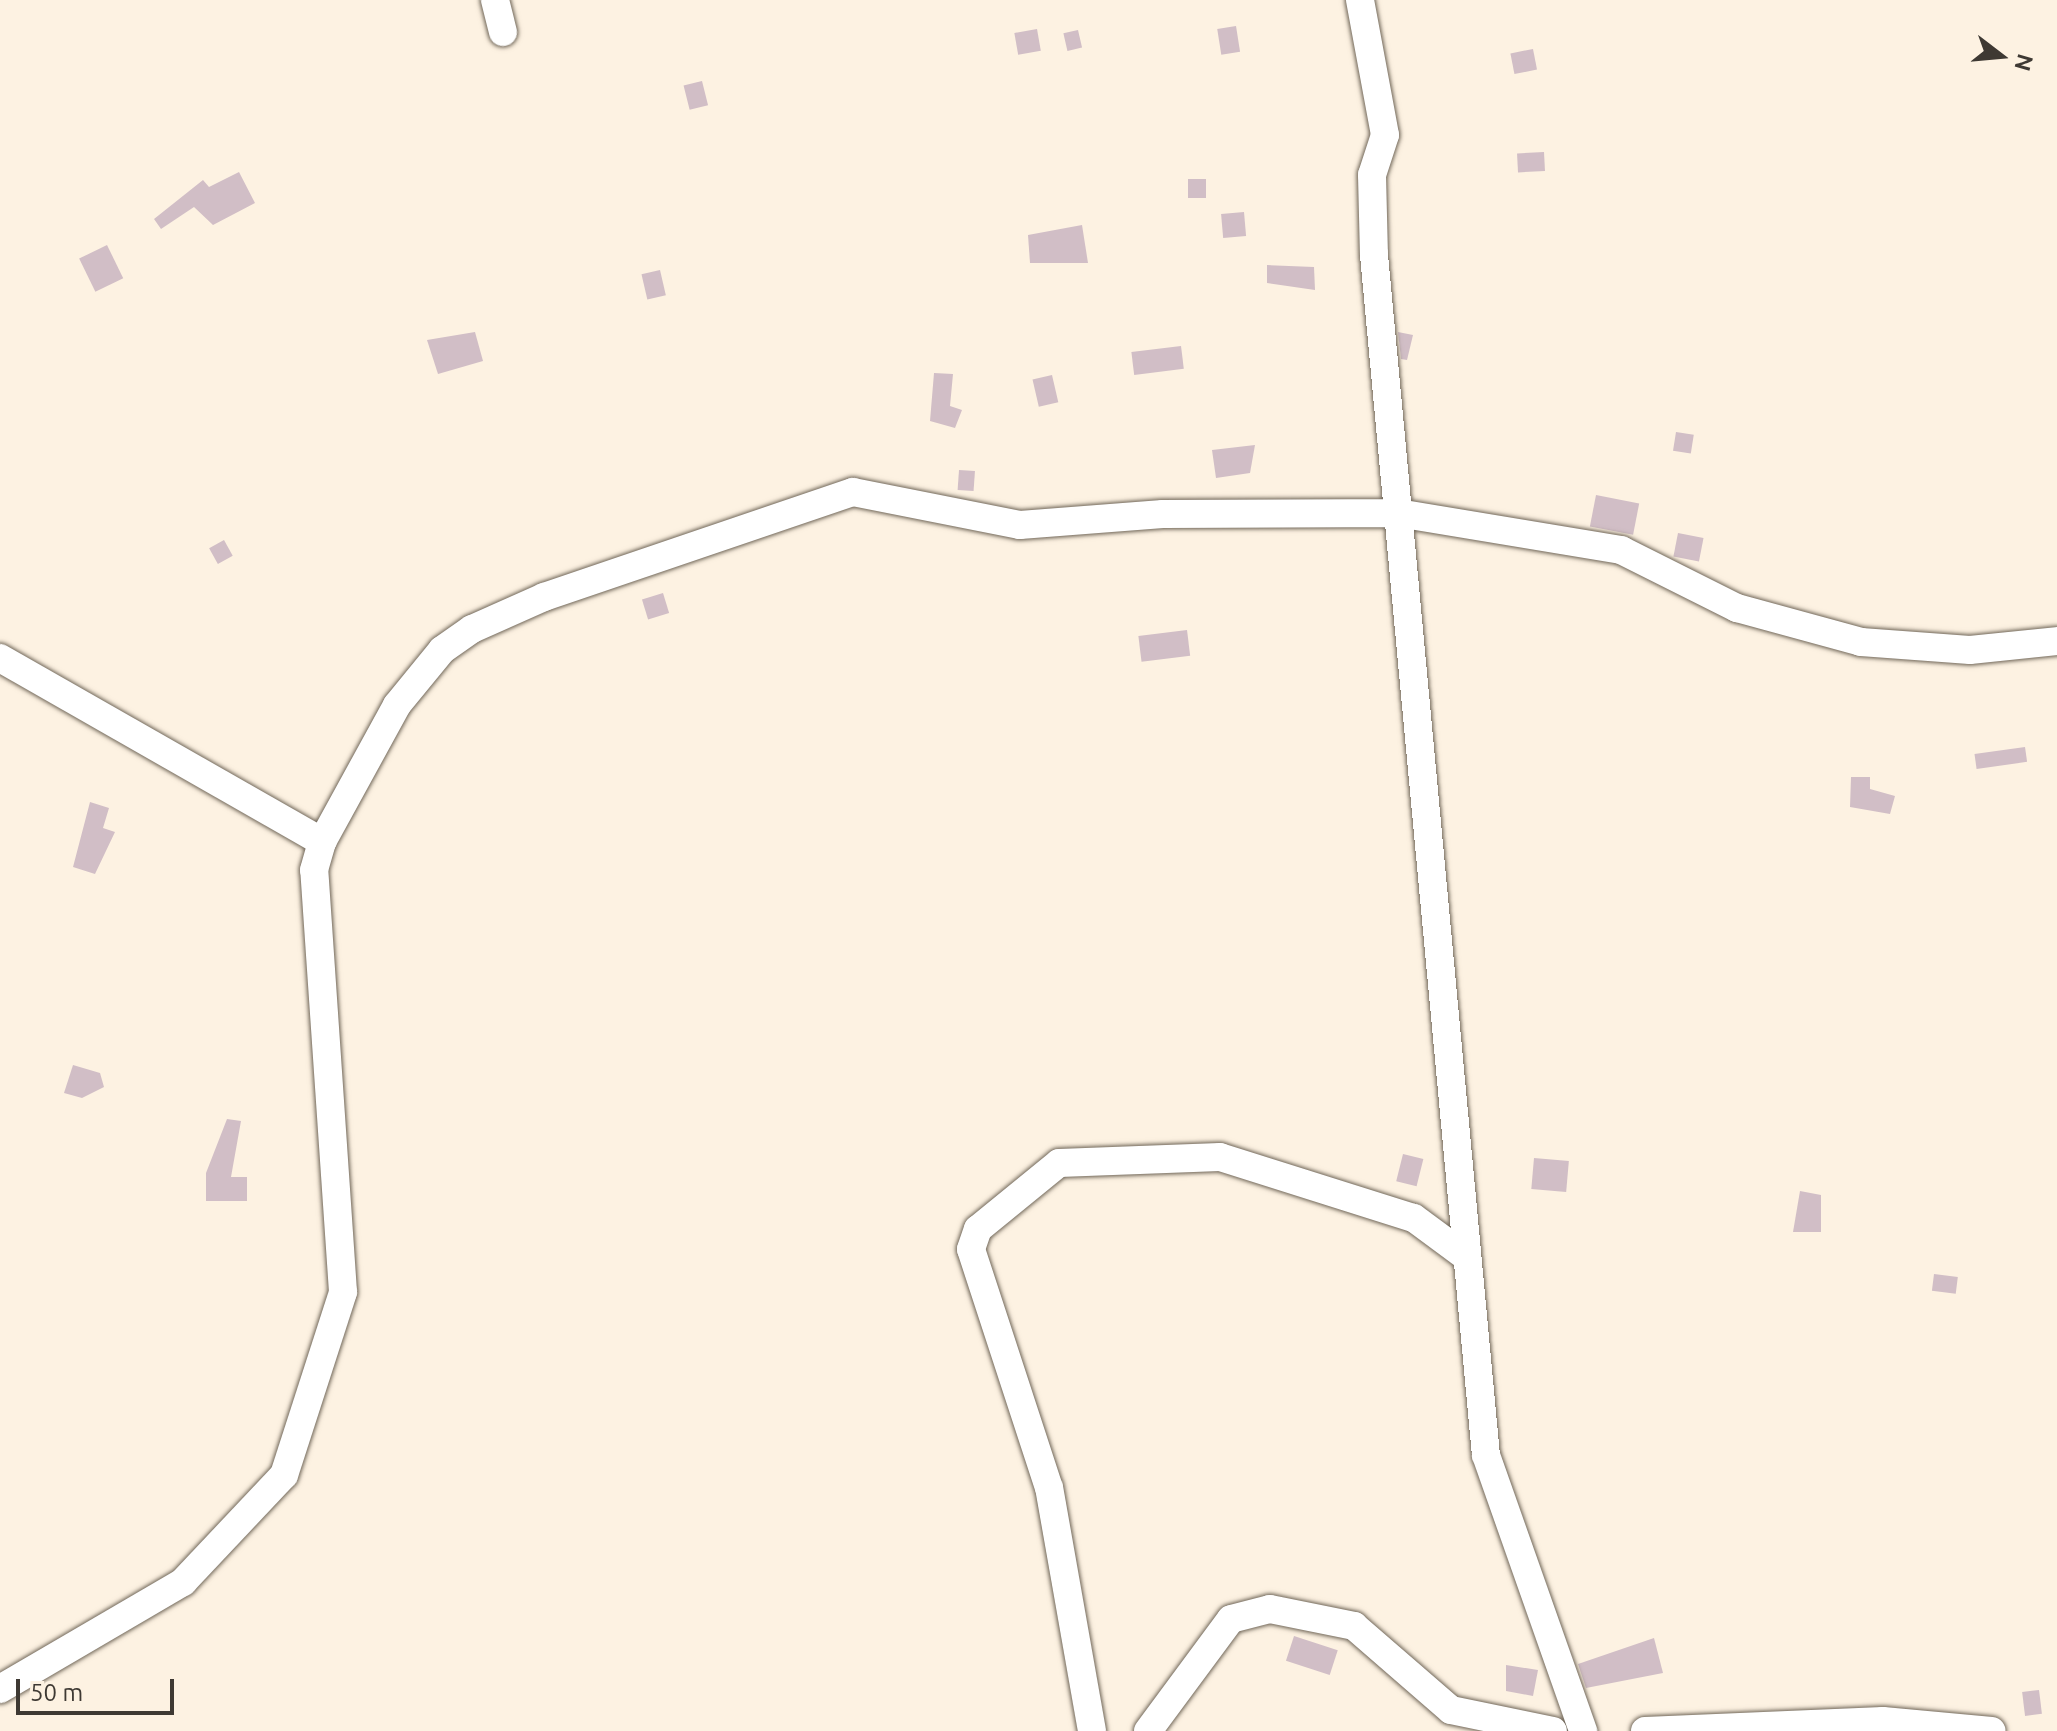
<!DOCTYPE html>
<style>
body{margin:0}
#map{position:relative;width:2057px;height:1731px;overflow:hidden;background:#fdf2e2;font-family:Ubuntu,sans-serif}
div>[style]{position:absolute}
.building>*{inset:0;background:#d1bec6;transform-origin:0 0}
.roads{filter:drop-shadow(0 0 2px #716759) drop-shadow(0 0 2px #716759)}
.minor>*{height:28px;margin:-14px;padding:0 14px;transform-origin:14px;border-radius:14px;background:#fff}
span{translate:-50% -50%;white-space:nowrap;text-align:center;line-height:1.15;-webkit-text-stroke:8px #fdf2e2;paint-order:stroke}
.north{position:absolute;left:1961px;top:16px;width:80px;height:80px;-webkit-text-stroke:6px #fdf2e2;paint-order:stroke;rotate:106deg;font-size:22px;font-weight:700;line-height:32px;text-align:center;color:#3e3933}
.north::after{content:'';display:block;margin:auto;width:28px;height:36px;background:#3e3933;clip-path:polygon(50% 0,100% 100%,50% 72%,0 100%)}
.scale{position:absolute;left:16px;top:1679px;width:158px;height:36px;box-sizing:border-box;border:4px solid #3e3933;border-top:0;padding-left:10px;font-size:24px;line-height:28px;white-space:nowrap;color:#3e3933;-webkit-text-stroke:6px #fdf2e2;paint-order:stroke}
</style>
<div id="map">
<div class="building">
<i style="left:1236px;top:26px;width:26px;height:19px;rotate:81deg"></i>
<i style="left:1037px;top:29px;width:22px;height:23px;rotate:80deg"></i>
<i style="left:1078px;top:30px;width:18px;height:15px;rotate:77deg"></i>
<i style="left:1533px;top:49px;width:21px;height:23px;rotate:79deg"></i>
<i style="left:702px;top:81px;width:25px;height:19px;rotate:76deg"></i>
<i style="left:1544px;top:152px;width:19px;height:27px;rotate:87deg"></i>
<i style="clip-path:polygon(239px 172px,255px 203px,213px 225px,194px 207px,161px 229px,154px 219px,203px 180px,209px 187px)"></i>
<i style="left:1206px;top:179px;width:19px;height:18px;rotate:90deg"></i>
<i style="left:1244px;top:212px;width:24px;height:23px;rotate:85deg"></i>
<i style="clip-path:polygon(1082px 225px,1088px 263px,1030px 263px,1028px 235px)"></i>
<i style="left:107px;top:245px;width:37px;height:31px;rotate:64deg"></i>
<i style="clip-path:polygon(1267px 265px,1314px 267px,1315px 290px,1267px 283px)"></i>
<i style="left:660px;top:270px;width:26px;height:19px;rotate:77deg"></i>
<i style="clip-path:polygon(475px 332px,483px 361px,438px 374px,427px 340px)"></i>
<i style="clip-path:polygon(1398px 332px,1413px 335px,1407px 360px,1401px 359px)"></i>
<i style="left:1181px;top:346px;width:23px;height:50px;rotate:83deg"></i>
<i style="clip-path:polygon(934px 373px,953px 374px,950px 406px,962px 410px,955px 428px,930px 421px)"></i>
<i style="left:1052px;top:375px;width:28px;height:20px;rotate:77deg"></i>
<i style="left:1676px;top:432px;width:18px;height:19px;rotate:9deg"></i>
<i style="clip-path:polygon(1255px 445px,1250px 473px,1216px 478px,1212px 450px)"></i>
<i style="left:959px;top:470px;width:16px;height:20px;rotate:4deg"></i>
<i style="left:1596px;top:495px;width:44px;height:32px;rotate:11deg"></i>
<i style="left:1678px;top:533px;width:26px;height:24px;rotate:11deg"></i>
<i style="left:224px;top:540px;width:18px;height:17px;rotate:61deg"></i>
<i style="left:663px;top:593px;width:21px;height:22px;rotate:73deg"></i>
<i style="left:1187px;top:630px;width:26px;height:49px;rotate:83deg"></i>
<i style="left:2025px;top:747px;width:15px;height:51px;rotate:82deg"></i>
<i style="clip-path:polygon(1851px 777px,1870px 777px,1870px 789px,1895px 796px,1890px 814px,1850px 807px)"></i>
<i style="clip-path:polygon(90px 802px,109px 808px,103px 828px,115px 832px,95px 874px,73px 867px)"></i>
<i style="clip-path:polygon(73px 1065px,100px 1073px,104px 1087px,82px 1098px,64px 1093px)"></i>
<i style="clip-path:polygon(227px 1119px,241px 1121px,231px 1177px,247px 1177px,247px 1201px,206px 1201px,206px 1173px)"></i>
<i style="left:1403px;top:1154px;width:21px;height:28px;rotate:14deg"></i>
<i style="left:1534px;top:1158px;width:35px;height:31px;rotate:5deg"></i>
<i style="clip-path:polygon(1800px 1191px,1821px 1195px,1821px 1232px,1793px 1232px)"></i>
<i style="left:1934px;top:1274px;width:24px;height:17px;rotate:7deg"></i>
<i style="left:1294px;top:1636px;width:46px;height:26px;rotate:18deg"></i>
<i style="clip-path:polygon(1654px 1638px,1663px 1673px,1586px 1688px,1578px 1664px)"></i>
<i style="clip-path:polygon(1506px 1665px,1538px 1670px,1533px 1696px,1506px 1691px)"></i>
<i style="left:2039px;top:1690px;width:24px;height:17px;rotate:83deg"></i>
</div>
<div class="roads">
<div class="minor">
<i style="left:495px;top:0;width:33px;rotate:76deg"></i>
<i style="left:1360px;top:0;width:137px;rotate:79.5deg"></i>
<i style="left:1385px;top:135px;width:42px;rotate:108deg"></i>
<i style="left:1372px;top:175px;width:80px;rotate:88.6deg"></i>
<i style="left:1374px;top:255px;width:1205px;rotate:84.67deg"></i>
<i style="left:1486px;top:1455px;width:293px;rotate:70.6deg"></i>
<i style="left:0;top:658px;width:371px;rotate:29.7deg"></i>
<i style="left:0;top:1689px;width:212px;rotate:-30.3deg"></i>
<i style="left:183px;top:1582px;width:147px;rotate:-46.7deg"></i>
<i style="left:284px;top:1475px;width:192px;rotate:-72.1deg"></i>
<i style="left:343px;top:1292px;width:423px;rotate:-93.9deg"></i>
<i style="left:314px;top:870px;width:29px;rotate:-74deg"></i>
<i style="left:322px;top:842px;width:156px;rotate:-61.3deg"></i>
<i style="left:397px;top:705px;width:71px;rotate:-50.7deg"></i>
<i style="left:442px;top:650px;width:37px;rotate:-35deg"></i>
<i style="left:472px;top:629px;width:79px;rotate:-24deg"></i>
<i style="left:544px;top:597px;width:326px;rotate:-18.8deg"></i>
<i style="left:853px;top:492px;width:170px;rotate:11.2deg"></i>
<i style="left:1020px;top:525px;width:143px;rotate:-4.4deg"></i>
<i style="left:1163px;top:514px;width:235px;rotate:-0.2deg"></i>
<i style="left:1398px;top:513px;width:226px;rotate:9.4deg"></i>
<i style="left:1621px;top:550px;width:130px;rotate:26.6deg"></i>
<i style="left:1737px;top:608px;width:129px;rotate:15.3deg"></i>
<i style="left:1861px;top:642px;width:109px;rotate:4.2deg"></i>
<i style="left:1970px;top:650px;width:87px;rotate:-5.9deg"></i>
<i style="left:1092px;top:1731px;width:247px;rotate:-100deg"></i>
<i style="left:1049px;top:1488px;width:251px;rotate:-108.1deg"></i>
<i style="left:971px;top:1249px;width:21px;rotate:-71deg"></i>
<i style="left:978px;top:1229px;width:104px;rotate:-39.2deg"></i>
<i style="left:1059px;top:1163px;width:161px;rotate:-2.1deg"></i>
<i style="left:1220px;top:1157px;width:203px;rotate:17.5deg"></i>
<i style="left:1414px;top:1218px;width:62px;rotate:36.5deg"></i>
<i style="left:1148px;top:1731px;width:139px;rotate:-53.5deg"></i>
<i style="left:1231px;top:1619px;width:40px;rotate:-14.4deg"></i>
<i style="left:1270px;top:1609px;width:86px;rotate:11.4deg"></i>
<i style="left:1354px;top:1626px;width:128px;rotate:40.9deg"></i>
<i style="left:1451px;top:1710px;width:104px;rotate:11.6deg"></i>
<i style="left:1645px;top:1731px;width:238px;rotate:-2.4deg"></i>
<i style="left:1883px;top:1721px;width:109px;rotate:5.2deg"></i>
</div>
</div>
<div class="north">N</div>
<div class="scale">50 m</div>
</div>
